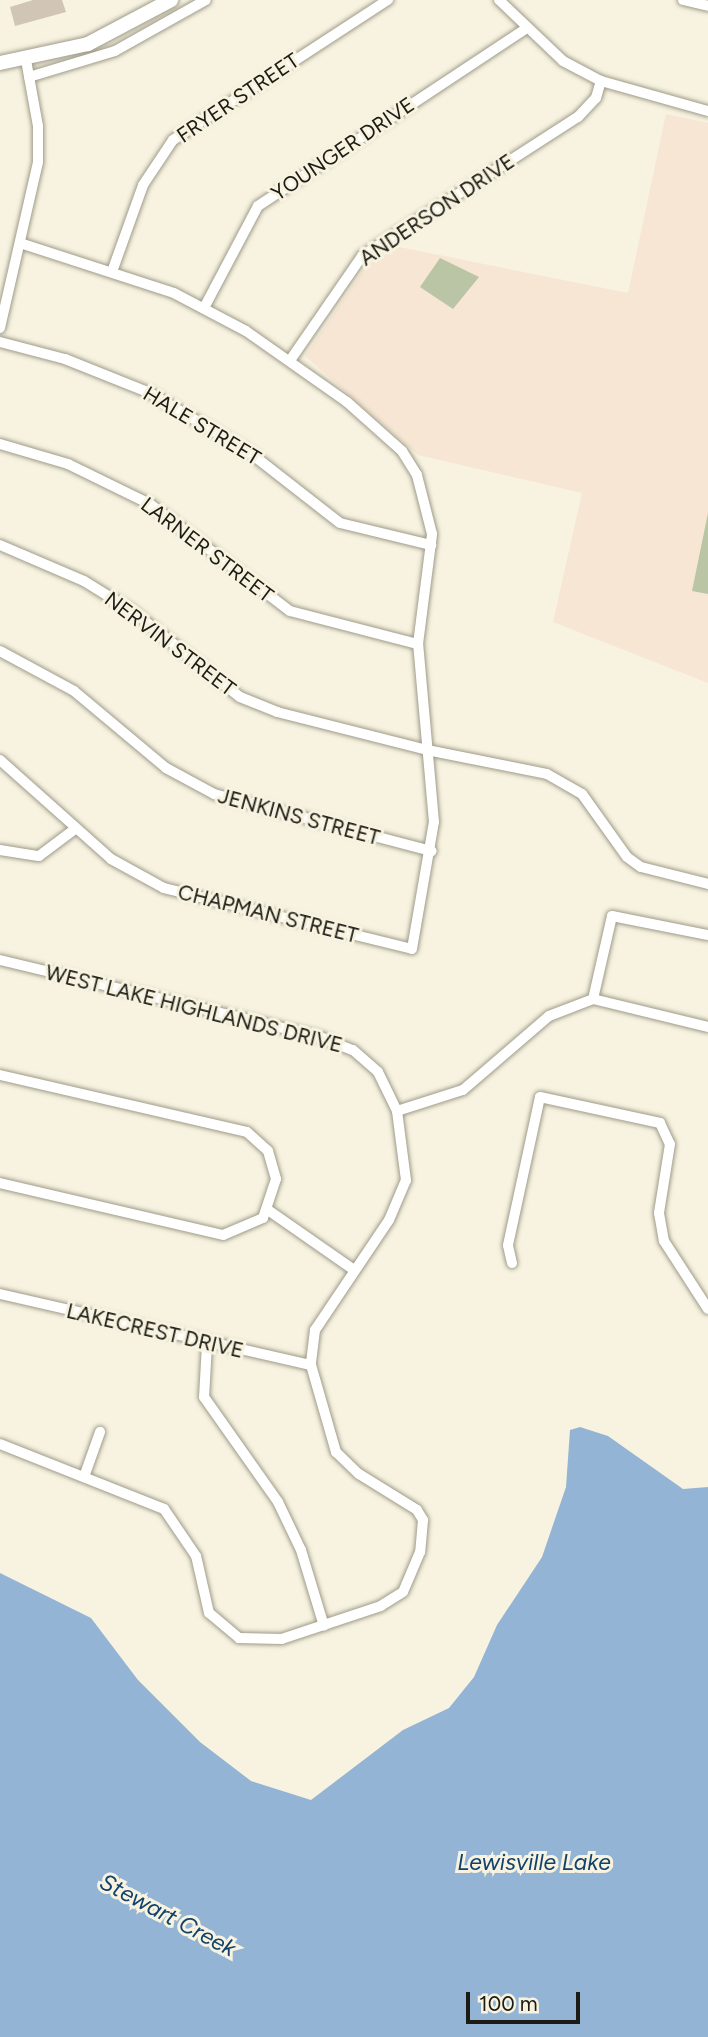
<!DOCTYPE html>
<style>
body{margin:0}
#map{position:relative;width:708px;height:2037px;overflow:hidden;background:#f7f3e0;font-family:Figtree,sans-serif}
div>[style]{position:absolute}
.education>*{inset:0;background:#f6e6d3}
.green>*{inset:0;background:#b9c5a4}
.water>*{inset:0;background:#94b4d5}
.building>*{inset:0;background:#d1c5b6}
.roads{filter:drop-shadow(0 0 2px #9f9b8a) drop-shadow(0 0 2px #9f9b8a)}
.minor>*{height:10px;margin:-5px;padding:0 5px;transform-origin:5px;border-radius:5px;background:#fff}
.major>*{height:14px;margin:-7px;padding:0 7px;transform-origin:7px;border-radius:7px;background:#fff}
span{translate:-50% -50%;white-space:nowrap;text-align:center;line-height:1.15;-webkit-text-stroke:6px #f7f3e0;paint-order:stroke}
.street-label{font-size:21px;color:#1c1b14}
.water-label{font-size:23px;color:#11426c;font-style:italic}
.scale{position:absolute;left:466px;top:1992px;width:114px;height:32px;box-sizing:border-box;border:4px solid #1c1b14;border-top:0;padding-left:9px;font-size:21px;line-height:24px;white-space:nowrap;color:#1c1b14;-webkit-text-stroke:5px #f7f3e0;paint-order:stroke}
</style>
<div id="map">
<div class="education">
<i style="clip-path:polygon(666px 114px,708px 123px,708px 683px,553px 622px,582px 493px,418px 455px,305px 356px,366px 266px,399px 247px,628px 293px)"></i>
</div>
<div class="green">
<i style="clip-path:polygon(440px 258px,479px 277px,453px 309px,420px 287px)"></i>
<i style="clip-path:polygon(708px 513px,708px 594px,692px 591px)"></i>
</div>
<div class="water">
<i style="clip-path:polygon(580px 1427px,608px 1436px,683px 1489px,708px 1487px,708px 2037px,0 2037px,0 1573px,91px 1618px,138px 1680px,200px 1742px,251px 1781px,311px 1800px,403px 1730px,449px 1708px,474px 1677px,497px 1625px,542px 1557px,566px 1487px,570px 1430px)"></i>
</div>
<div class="building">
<i style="clip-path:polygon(33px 0,62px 0,66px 12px,15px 26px,10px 7px)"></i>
</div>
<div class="roads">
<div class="minor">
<i style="left:499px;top:0;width:88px;rotate:43.6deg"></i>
<i style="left:563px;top:61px;width:43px;rotate:27.8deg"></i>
<i style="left:601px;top:81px;width:111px;rotate:15.7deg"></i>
<i style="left:683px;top:0;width:26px;rotate:13deg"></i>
<i style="left:29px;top:77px;width:90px;rotate:-16.8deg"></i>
<i style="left:115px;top:51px;width:104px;rotate:-29.3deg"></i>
<i style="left:113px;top:269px;width:89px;rotate:-70.3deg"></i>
<i style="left:143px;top:185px;width:54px;rotate:-56.3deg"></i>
<i style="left:173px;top:140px;width:257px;rotate:-33.1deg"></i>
<i style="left:204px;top:308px;width:115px;rotate:-62.1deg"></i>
<i style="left:258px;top:206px;width:319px;rotate:-33.5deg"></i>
<i style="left:0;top:328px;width:170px;rotate:-77.1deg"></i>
<i style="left:38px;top:162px;width:36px;rotate:-90deg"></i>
<i style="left:38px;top:126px;width:67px;rotate:-100.3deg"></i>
<i style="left:0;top:342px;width:67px;rotate:14.7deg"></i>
<i style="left:65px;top:359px;width:92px;rotate:21.8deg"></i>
<i style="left:150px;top:393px;width:115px;rotate:30.8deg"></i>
<i style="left:249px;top:452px;width:115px;rotate:38deg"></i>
<i style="left:340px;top:523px;width:94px;rotate:13.6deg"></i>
<i style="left:291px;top:359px;width:125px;rotate:-55.4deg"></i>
<i style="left:362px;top:256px;width:257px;rotate:-32.8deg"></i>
<i style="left:578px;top:117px;width:26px;rotate:-47deg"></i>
<i style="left:596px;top:98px;width:18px;rotate:-74deg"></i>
<i style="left:0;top:444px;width:71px;rotate:16.4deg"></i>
<i style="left:68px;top:464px;width:91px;rotate:26deg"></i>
<i style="left:150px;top:504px;width:176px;rotate:37.4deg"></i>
<i style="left:290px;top:611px;width:132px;rotate:14.5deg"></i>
<i style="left:0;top:545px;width:91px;rotate:23.2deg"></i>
<i style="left:84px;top:581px;width:55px;rotate:31.7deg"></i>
<i style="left:131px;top:610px;width:139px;rotate:38.6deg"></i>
<i style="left:240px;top:697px;width:40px;rotate:22deg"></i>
<i style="left:277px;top:712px;width:155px;rotate:14.2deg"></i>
<i style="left:427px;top:750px;width:122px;rotate:11.3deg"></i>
<i style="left:547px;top:774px;width:40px;rotate:29.7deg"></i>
<i style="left:582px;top:794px;width:77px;rotate:54.5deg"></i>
<i style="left:627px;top:857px;width:17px;rotate:36deg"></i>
<i style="left:641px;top:867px;width:69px;rotate:14.2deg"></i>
<i style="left:0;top:651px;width:84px;rotate:28.4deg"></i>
<i style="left:74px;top:691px;width:120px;rotate:39.9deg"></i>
<i style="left:166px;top:768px;width:55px;rotate:28.4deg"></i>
<i style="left:214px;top:794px;width:225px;rotate:14.7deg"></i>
<i style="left:0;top:760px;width:149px;rotate:41.7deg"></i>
<i style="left:111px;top:859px;width:60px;rotate:28.7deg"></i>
<i style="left:164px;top:888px;width:255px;rotate:13.8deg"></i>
<i style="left:412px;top:949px;width:129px;rotate:-80.2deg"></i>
<i style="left:434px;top:822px;width:179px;rotate:-95.1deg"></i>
<i style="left:418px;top:644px;width:111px;rotate:-82.7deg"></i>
<i style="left:432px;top:534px;width:61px;rotate:-104.3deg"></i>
<i style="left:417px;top:475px;width:28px;rotate:-122deg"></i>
<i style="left:402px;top:451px;width:74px;rotate:-138.3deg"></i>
<i style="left:347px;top:402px;width:123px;rotate:-144.9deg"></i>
<i style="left:246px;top:331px;width:81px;rotate:-152.2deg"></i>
<i style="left:174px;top:293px;width:162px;rotate:-162deg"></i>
<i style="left:0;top:850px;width:39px;rotate:9deg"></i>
<i style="left:39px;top:856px;width:45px;rotate:-36.9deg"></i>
<i style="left:0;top:960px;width:329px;rotate:13.5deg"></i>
<i style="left:320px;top:1037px;width:35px;rotate:22deg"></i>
<i style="left:353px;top:1050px;width:33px;rotate:41deg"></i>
<i style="left:378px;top:1072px;width:43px;rotate:64deg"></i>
<i style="left:397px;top:1111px;width:70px;rotate:82.6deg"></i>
<i style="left:406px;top:1180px;width:43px;rotate:113deg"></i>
<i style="left:389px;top:1220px;width:133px;rotate:123.9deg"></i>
<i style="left:315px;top:1330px;width:35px;rotate:97deg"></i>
<i style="left:311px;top:1365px;width:91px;rotate:74deg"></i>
<i style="left:336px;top:1452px;width:32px;rotate:44deg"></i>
<i style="left:359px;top:1474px;width:68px;rotate:31.8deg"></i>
<i style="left:417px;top:1510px;width:12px;rotate:59deg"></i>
<i style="left:423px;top:1520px;width:32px;rotate:95deg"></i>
<i style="left:420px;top:1552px;width:43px;rotate:113deg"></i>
<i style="left:403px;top:1592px;width:26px;rotate:148deg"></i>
<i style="left:381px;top:1606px;width:104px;rotate:161.6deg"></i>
<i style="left:282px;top:1639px;width:43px;rotate:-178.7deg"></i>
<i style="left:239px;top:1638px;width:39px;rotate:-140deg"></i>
<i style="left:209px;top:1613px;width:58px;rotate:-102.8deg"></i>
<i style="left:196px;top:1556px;width:57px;rotate:-124.2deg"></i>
<i style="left:164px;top:1509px;width:176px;rotate:-158.4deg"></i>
<i style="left:593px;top:999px;width:85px;rotate:-77.1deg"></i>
<i style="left:612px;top:916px;width:98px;rotate:11.2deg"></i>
<i style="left:593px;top:999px;width:118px;rotate:13.7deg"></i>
<i style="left:0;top:1075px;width:253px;rotate:13deg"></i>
<i style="left:247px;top:1132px;width:28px;rotate:42deg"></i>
<i style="left:268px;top:1151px;width:29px;rotate:74deg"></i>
<i style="left:276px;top:1179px;width:41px;rotate:108.4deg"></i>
<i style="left:263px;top:1218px;width:43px;rotate:157deg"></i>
<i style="left:223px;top:1235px;width:229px;rotate:-166.9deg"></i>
<i style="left:397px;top:1111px;width:69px;rotate:-17.7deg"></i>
<i style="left:463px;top:1090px;width:113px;rotate:-40.7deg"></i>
<i style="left:549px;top:1016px;width:47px;rotate:-21.1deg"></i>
<i style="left:268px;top:1210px;width:105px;rotate:34.9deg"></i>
<i style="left:512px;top:1263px;width:18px;rotate:-103deg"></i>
<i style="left:508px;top:1245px;width:151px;rotate:-77.8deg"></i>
<i style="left:540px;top:1097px;width:123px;rotate:12.2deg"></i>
<i style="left:660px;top:1123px;width:23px;rotate:65deg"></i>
<i style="left:670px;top:1144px;width:70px;rotate:99.1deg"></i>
<i style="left:659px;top:1213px;width:28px;rotate:80deg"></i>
<i style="left:664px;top:1241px;width:81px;rotate:57.1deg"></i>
<i style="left:0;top:1294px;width:319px;rotate:12.9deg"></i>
<i style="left:207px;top:1344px;width:53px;rotate:93.2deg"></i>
<i style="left:204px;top:1397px;width:128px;rotate:54.8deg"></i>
<i style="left:278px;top:1502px;width:53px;rotate:64.4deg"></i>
<i style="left:301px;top:1550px;width:79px;rotate:73.2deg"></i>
<i style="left:84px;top:1477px;width:48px;rotate:-70.4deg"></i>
</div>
<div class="major">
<i style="left:0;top:63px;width:90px;rotate:-12.2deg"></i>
<i style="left:88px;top:44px;width:94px;rotate:-27.9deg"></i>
</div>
</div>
<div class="street-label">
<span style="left:238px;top:98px;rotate:-34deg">FRYER STREET</span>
<span style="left:343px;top:149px;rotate:-34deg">YOUNGER DRIVE</span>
<span style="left:437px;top:210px;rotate:-34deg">ANDERSON DRIVE</span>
<span style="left:202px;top:426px;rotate:31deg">HALE STREET</span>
<span style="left:207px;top:550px;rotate:37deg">LARNER STREET</span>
<span style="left:170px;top:644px;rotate:37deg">NERVIN STREET</span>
<span style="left:299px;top:817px;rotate:15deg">JENKINS STREET</span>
<span style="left:268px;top:914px;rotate:14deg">CHAPMAN STREET</span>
<span style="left:194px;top:1009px;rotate:14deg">WEST LAKE HIGHLANDS DRIVE</span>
<span style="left:155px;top:1331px;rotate:13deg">LAKECREST DRIVE</span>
</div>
<div class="water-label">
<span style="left:534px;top:1862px">Lewisville Lake</span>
<span style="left:168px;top:1915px;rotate:28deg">Stewart Creek</span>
</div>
<div class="scale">100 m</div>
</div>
